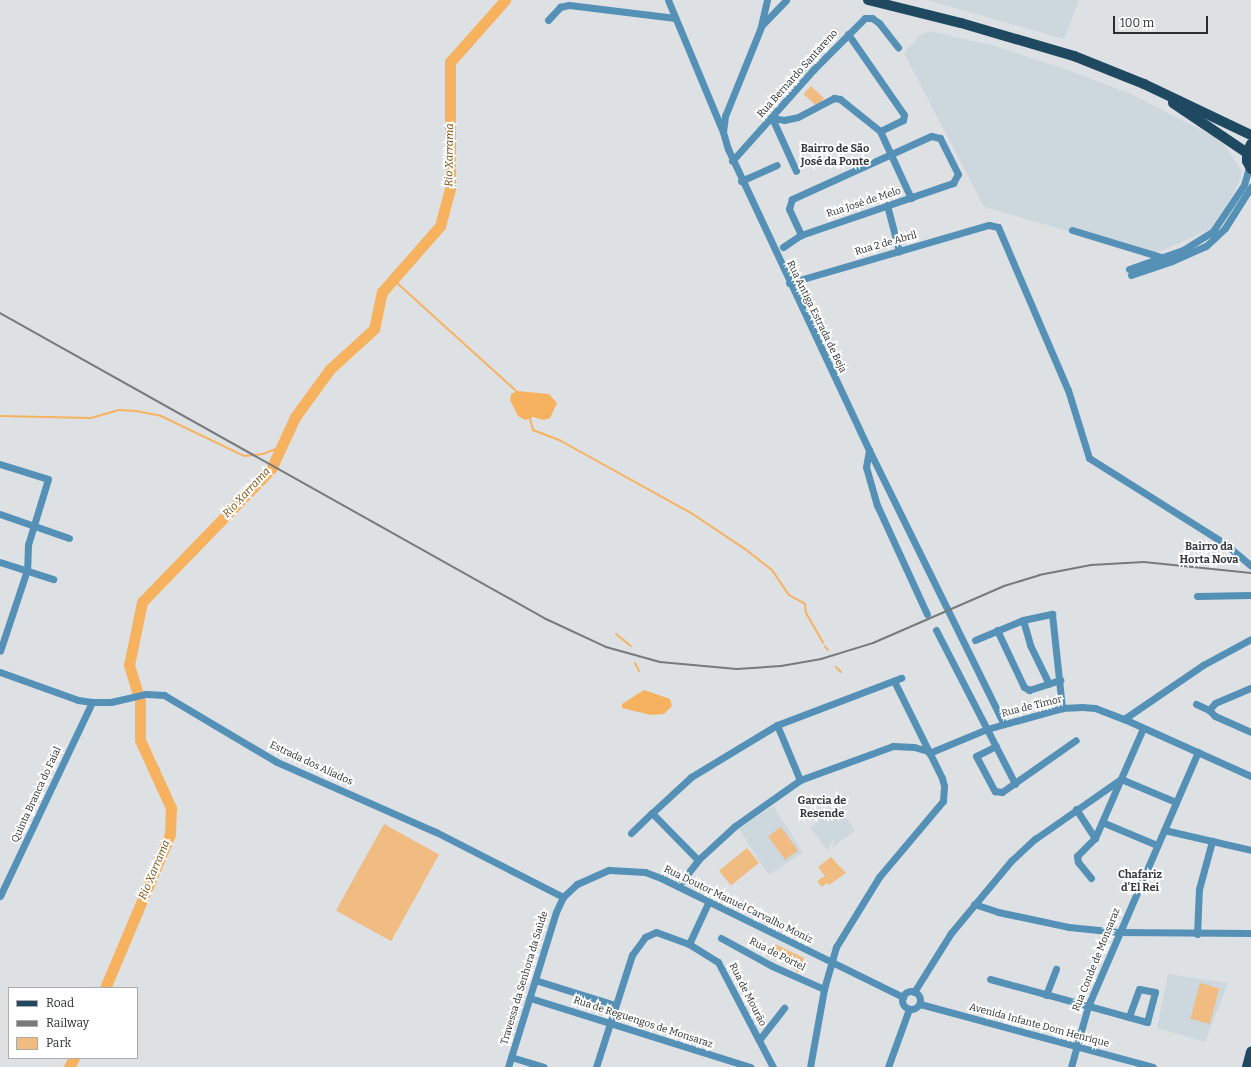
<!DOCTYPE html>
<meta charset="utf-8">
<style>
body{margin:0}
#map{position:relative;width:1251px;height:1067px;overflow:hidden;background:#dee1e4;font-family:Bitter,serif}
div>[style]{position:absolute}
.built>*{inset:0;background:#cdd7de;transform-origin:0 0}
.green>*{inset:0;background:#f0bc81;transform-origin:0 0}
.water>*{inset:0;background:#f6b25f}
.stream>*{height:2px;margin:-1px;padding:0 1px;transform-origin:1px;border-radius:1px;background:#f6b25f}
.river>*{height:11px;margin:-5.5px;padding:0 5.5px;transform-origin:5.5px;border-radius:5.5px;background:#f6b25f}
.street>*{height:7px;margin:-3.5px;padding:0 3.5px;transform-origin:3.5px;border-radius:3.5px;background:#5591b6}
.street>.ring{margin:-3.5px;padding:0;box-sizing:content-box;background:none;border:7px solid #5591b6;border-radius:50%}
.primary>*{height:10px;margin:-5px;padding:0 5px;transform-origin:5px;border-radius:5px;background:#1e4961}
.rail>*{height:2px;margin:-1px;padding:0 1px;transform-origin:1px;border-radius:1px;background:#77797b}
span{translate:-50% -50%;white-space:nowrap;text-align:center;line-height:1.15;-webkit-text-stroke:3.5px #fff;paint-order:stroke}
.street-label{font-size:10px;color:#2c2e2e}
.neighbourhood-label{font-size:11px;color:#36393b;font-weight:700}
.water-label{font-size:11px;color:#794d0c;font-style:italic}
.legend{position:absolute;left:8px;top:987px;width:130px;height:72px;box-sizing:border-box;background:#fff;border:1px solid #ababab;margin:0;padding:5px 7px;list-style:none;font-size:12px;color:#2c2e2e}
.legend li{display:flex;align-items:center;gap:8px;height:20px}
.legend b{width:20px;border:1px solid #ababab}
.scale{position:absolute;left:1113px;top:16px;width:95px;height:18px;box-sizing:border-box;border:2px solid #2c2e2e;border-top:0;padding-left:5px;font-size:12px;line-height:14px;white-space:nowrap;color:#2c2e2e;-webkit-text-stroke:3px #fff;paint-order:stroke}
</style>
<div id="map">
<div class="built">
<i style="clip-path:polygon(927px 0,1079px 0,1064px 39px)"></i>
<i style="clip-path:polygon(930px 31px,995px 46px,1062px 68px,1131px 94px,1215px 137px,1227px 148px,1241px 170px,1241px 178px,1231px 198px,1209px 230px,1151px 255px,984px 207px,904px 53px,920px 35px)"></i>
<i style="left:773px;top:806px;width:55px;height:41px;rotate:57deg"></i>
<i style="clip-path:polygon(828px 813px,839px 816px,843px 813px,855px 830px,832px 848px,834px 842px,832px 841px,828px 851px,810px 828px)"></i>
<i style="clip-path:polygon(1168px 974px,1228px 983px,1205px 1042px,1157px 1028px)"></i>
</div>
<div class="green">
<i style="left:811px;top:86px;width:18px;height:11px;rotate:43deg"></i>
<i style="left:384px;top:824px;width:63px;height:99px;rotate:29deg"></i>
<i style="left:781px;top:827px;width:29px;height:16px;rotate:54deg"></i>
<i style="left:747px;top:848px;width:19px;height:36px;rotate:51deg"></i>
<i style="clip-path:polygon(831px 857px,846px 873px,829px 885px,827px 883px,822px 887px,817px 881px,825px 876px,818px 867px)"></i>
<i style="clip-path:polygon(773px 943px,804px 958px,799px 973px,796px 972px,798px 966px,776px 949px)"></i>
<i style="left:1200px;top:983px;width:20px;height:37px;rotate:15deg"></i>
</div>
<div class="water">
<i style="clip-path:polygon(517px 391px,549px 394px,557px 403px,550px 418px,544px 420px,533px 417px,525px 420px,518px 416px,510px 400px,511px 394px)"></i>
<i style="clip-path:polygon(644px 690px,670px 699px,672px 706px,664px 714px,651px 715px,622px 708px,622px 704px)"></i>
</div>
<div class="stream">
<i style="left:397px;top:275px;width:8px;rotate:90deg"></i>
<i style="left:397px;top:283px;width:162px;rotate:42.2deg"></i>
<i style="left:529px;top:415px;width:16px;rotate:75deg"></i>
<i style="left:533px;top:430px;width:30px;rotate:21deg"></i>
<i style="left:561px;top:441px;width:149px;rotate:29deg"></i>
<i style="left:691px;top:513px;width:65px;rotate:33.7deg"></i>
<i style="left:745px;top:549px;width:34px;rotate:38deg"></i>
<i style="left:772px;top:570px;width:30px;rotate:56deg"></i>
<i style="left:789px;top:595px;width:18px;rotate:29deg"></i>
<i style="left:805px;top:604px;width:9px;rotate:84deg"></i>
<i style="left:806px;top:613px;width:34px;rotate:60deg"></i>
<i style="left:0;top:416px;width:91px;rotate:1.3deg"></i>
<i style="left:91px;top:418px;width:29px;rotate:-16deg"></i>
<i style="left:119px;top:410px;width:17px;rotate:3deg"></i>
<i style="left:136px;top:411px;width:25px;rotate:11deg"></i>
<i style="left:161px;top:416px;width:92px;rotate:25.7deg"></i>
<i style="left:244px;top:456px;width:19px;rotate:-6deg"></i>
<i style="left:263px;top:454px;width:22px;rotate:-22deg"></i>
<i style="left:616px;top:634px;width:19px;rotate:39deg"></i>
<i style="left:825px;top:646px;width:5px;rotate:53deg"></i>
<i style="left:635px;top:663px;width:9px;rotate:63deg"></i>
<i style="left:836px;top:667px;width:7px;rotate:45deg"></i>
</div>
<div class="river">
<i style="left:105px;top:988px;width:167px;rotate:-67.1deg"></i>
<i style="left:170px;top:834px;width:26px;rotate:-88deg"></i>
<i style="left:171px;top:808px;width:75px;rotate:-114.5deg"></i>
<i style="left:140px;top:740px;width:39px;rotate:-90deg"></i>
<i style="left:140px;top:701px;width:38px;rotate:-107deg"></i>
<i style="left:129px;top:665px;width:64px;rotate:-78.3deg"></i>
<i style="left:142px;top:602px;width:185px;rotate:-45.9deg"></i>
<i style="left:271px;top:469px;width:57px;rotate:-65.2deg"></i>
<i style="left:295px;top:417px;width:59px;rotate:-53.9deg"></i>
<i style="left:330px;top:369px;width:59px;rotate:-42.3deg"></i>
<i style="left:374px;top:329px;width:38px;rotate:-78deg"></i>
<i style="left:382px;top:292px;width:88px;rotate:-48.7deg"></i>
<i style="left:440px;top:226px;width:38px;rotate:-75deg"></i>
<i style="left:450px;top:189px;width:127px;rotate:-90deg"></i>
<i style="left:450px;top:62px;width:83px;rotate:-48.4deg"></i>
<i style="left:69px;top:1067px;width:10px;rotate:-61deg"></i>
</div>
<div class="street">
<i style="left:668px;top:0;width:141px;rotate:67.4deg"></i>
<i style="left:767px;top:0;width:28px;rotate:103deg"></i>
<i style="left:761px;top:27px;width:96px;rotate:112deg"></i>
<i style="left:725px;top:116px;width:16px;rotate:97deg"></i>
<i style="left:723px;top:132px;width:18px;rotate:74deg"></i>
<i style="left:728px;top:149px;width:332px;rotate:64.9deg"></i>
<i style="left:869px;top:450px;width:305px;rotate:63.8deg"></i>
<i style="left:548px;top:20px;width:18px;rotate:-47deg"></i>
<i style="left:560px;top:7px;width:9px;rotate:-13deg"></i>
<i style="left:569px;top:5px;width:107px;rotate:7deg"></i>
<i style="left:763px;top:24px;width:33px;rotate:-46deg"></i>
<i style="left:848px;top:34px;width:98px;rotate:55.3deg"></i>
<i style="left:904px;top:115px;width:5px;rotate:101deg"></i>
<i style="left:903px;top:120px;width:25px;rotate:154deg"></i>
<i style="left:772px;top:118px;width:12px;rotate:9deg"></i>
<i style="left:784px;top:120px;width:14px;rotate:-12deg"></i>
<i style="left:798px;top:117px;width:41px;rotate:-27.8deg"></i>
<i style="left:834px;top:98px;width:6px;rotate:9deg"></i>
<i style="left:840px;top:99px;width:51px;rotate:38.7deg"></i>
<i style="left:880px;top:131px;width:74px;rotate:65.2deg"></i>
<i style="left:772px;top:118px;width:58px;rotate:65.6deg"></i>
<i style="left:732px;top:161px;width:123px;rotate:-48.3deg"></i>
<i style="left:814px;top:69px;width:72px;rotate:-45deg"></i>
<i style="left:865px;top:18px;width:7px"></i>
<i style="left:872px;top:18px;width:9px;rotate:36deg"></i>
<i style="left:879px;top:23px;width:31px;rotate:52deg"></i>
<i style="left:741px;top:181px;width:39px;rotate:-24deg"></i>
<i style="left:887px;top:205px;width:48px;rotate:75.4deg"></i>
<i style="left:1072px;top:230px;width:96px;rotate:16.9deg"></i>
<i style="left:783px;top:247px;width:22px;rotate:-34deg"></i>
<i style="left:801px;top:235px;width:161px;rotate:-18.9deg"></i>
<i style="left:953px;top:183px;width:10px;rotate:-61deg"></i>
<i style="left:958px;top:174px;width:40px;rotate:-116.6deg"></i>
<i style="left:940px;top:138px;width:9px;rotate:-167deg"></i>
<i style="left:931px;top:136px;width:153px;rotate:155.6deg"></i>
<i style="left:792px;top:199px;width:10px;rotate:107deg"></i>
<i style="left:789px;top:209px;width:29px;rotate:65deg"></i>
<i style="left:1129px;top:269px;width:57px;rotate:-19.4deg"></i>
<i style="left:1183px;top:250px;width:36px;rotate:-32deg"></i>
<i style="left:1213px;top:231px;width:55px;rotate:-56deg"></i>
<i style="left:1244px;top:185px;width:19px;rotate:-74deg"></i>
<i style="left:1131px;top:275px;width:43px;rotate:-18.9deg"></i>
<i style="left:1172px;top:261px;width:37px;rotate:-24deg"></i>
<i style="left:1206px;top:246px;width:26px;rotate:-43deg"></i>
<i style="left:1225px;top:228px;width:49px;rotate:-57.6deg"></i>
<i style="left:789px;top:283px;width:208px;rotate:-16.2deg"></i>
<i style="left:989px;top:225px;width:9px;rotate:13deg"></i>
<i style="left:998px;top:227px;width:177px;rotate:66.8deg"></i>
<i style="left:1068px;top:390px;width:71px;rotate:72.8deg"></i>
<i style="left:1089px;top:458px;width:160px;rotate:32.2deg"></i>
<i style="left:1224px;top:543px;width:35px;rotate:40deg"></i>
<i style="left:869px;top:450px;width:17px;rotate:100deg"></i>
<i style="left:866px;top:467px;width:40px;rotate:74deg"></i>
<i style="left:877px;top:505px;width:120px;rotate:65.4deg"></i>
<i style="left:0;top:464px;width:50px;rotate:17.4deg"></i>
<i style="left:48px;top:479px;width:69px;rotate:106.9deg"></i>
<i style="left:28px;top:545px;width:25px;rotate:92deg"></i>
<i style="left:27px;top:570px;width:85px;rotate:108.4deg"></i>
<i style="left:0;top:514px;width:73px;rotate:19.2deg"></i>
<i style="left:0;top:562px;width:56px;rotate:17.8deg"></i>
<i style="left:1197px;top:596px;width:54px;rotate:-1.1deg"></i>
<i style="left:1023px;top:620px;width:26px;rotate:74deg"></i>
<i style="left:1030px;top:645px;width:43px;rotate:64deg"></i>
<i style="left:936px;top:630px;width:173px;rotate:62.8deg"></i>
<i style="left:997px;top:630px;width:63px;rotate:64.7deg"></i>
<i style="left:1024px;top:687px;width:6px;rotate:31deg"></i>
<i style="left:1029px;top:690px;width:33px;rotate:-18deg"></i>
<i style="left:975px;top:640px;width:52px;rotate:-22.6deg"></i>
<i style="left:1023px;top:620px;width:30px;rotate:-12deg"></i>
<i style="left:1052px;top:614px;width:95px;rotate:83.9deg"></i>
<i style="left:0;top:672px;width:83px;rotate:19.7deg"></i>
<i style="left:78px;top:700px;width:14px;rotate:8deg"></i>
<i style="left:92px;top:702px;width:19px"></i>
<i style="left:111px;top:702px;width:36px;rotate:-13deg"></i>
<i style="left:146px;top:694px;width:18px;rotate:3deg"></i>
<i style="left:164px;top:695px;width:131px;rotate:30.7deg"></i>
<i style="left:277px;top:762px;width:174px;rotate:23.8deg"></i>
<i style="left:436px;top:832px;width:143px;rotate:27.1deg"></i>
<i style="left:1196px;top:704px;width:14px;rotate:25deg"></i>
<i style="left:1209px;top:710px;width:8px;rotate:45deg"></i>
<i style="left:1215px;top:716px;width:39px;rotate:24deg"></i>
<i style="left:1209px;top:710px;width:9px;rotate:-49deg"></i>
<i style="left:1215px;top:703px;width:39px;rotate:-23deg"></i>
<i style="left:1124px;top:719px;width:96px;rotate:-34.4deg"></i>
<i style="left:1203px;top:665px;width:55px;rotate:-28.4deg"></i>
<i style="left:777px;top:725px;width:60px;rotate:67.3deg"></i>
<i style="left:996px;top:746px;width:22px;rotate:153deg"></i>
<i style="left:976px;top:756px;width:40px;rotate:62deg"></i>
<i style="left:995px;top:791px;width:7px;rotate:8deg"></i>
<i style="left:1002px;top:792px;width:90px;rotate:-35.1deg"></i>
<i style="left:929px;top:753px;width:63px;rotate:-22.5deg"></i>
<i style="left:987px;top:729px;width:78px;rotate:-15.6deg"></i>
<i style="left:1062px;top:708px;width:20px;rotate:-3deg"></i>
<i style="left:1082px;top:707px;width:13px;rotate:4deg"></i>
<i style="left:1095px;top:708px;width:31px;rotate:21deg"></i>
<i style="left:1124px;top:719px;width:139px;rotate:24.2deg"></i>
<i style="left:1121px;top:779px;width:60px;rotate:22.7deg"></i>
<i style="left:1076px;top:809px;width:35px;rotate:57deg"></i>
<i style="left:1102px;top:822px;width:60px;rotate:22.7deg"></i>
<i style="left:1164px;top:830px;width:89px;rotate:12.9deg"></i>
<i style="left:631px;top:833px;width:29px;rotate:-44deg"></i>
<i style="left:698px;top:860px;width:66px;rotate:-134.4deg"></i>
<i style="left:652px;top:813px;width:53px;rotate:-42.7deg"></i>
<i style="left:691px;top:777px;width:100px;rotate:-31.2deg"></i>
<i style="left:777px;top:725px;width:133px;rotate:-20.8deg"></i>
<i style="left:1091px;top:878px;width:21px;rotate:-129deg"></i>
<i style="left:1078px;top:862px;width:6px;rotate:-99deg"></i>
<i style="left:1077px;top:856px;width:25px;rotate:-45deg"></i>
<i style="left:1095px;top:838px;width:120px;rotate:-66.4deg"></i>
<i style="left:678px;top:886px;width:33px;rotate:-52deg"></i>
<i style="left:698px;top:860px;width:50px;rotate:-42.6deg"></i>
<i style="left:735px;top:826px;width:80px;rotate:-35.3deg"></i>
<i style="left:800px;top:780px;width:99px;rotate:-20.1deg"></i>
<i style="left:893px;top:746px;width:21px;rotate:3deg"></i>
<i style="left:914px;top:747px;width:15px;rotate:16deg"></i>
<i style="left:0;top:896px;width:215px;rotate:-64.6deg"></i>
<i style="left:974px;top:904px;width:25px;rotate:18deg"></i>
<i style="left:998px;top:912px;width:73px;rotate:11.9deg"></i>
<i style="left:1069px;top:927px;width:49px;rotate:5.8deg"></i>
<i style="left:1118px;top:932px;width:133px;rotate:0.4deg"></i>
<i style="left:1197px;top:934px;width:45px;rotate:-87.5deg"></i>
<i style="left:1199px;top:889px;width:50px;rotate:-74.8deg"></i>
<i style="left:721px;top:938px;width:58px;rotate:28.8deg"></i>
<i style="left:772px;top:966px;width:57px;rotate:23.9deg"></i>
<i style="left:689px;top:944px;width:47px;rotate:-65.1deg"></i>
<i style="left:990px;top:979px;width:163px;rotate:15.3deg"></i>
<i style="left:1147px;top:1022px;width:31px;rotate:-75deg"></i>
<i style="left:1155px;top:992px;width:16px;rotate:-169deg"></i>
<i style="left:1139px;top:989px;width:30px;rotate:110deg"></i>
<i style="left:535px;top:980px;width:84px;rotate:17.4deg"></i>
<i class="ring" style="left:902px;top:991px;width:11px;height:11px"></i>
<i style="left:914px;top:992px;width:70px;rotate:-57.9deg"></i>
<i style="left:951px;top:933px;width:94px;rotate:-50.2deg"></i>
<i style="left:1011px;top:861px;width:33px;rotate:-43deg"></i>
<i style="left:1035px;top:839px;width:105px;rotate:-34.9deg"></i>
<i style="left:1046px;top:995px;width:28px;rotate:-69deg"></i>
<i style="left:530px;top:998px;width:231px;rotate:17.4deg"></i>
<i style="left:920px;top:1004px;width:241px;rotate:15.1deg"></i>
<i style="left:759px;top:1040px;width:41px;rotate:-52deg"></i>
<i style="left:511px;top:1057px;width:34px;rotate:17deg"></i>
<i style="left:508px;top:1067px;width:162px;rotate:-72.8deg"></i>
<i style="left:556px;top:912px;width:17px;rotate:-65deg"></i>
<i style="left:563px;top:897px;width:19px;rotate:-43deg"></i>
<i style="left:577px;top:884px;width:35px;rotate:-24deg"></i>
<i style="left:609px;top:870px;width:36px;rotate:3deg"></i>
<i style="left:645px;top:872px;width:17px;rotate:21deg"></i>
<i style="left:661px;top:878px;width:270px;rotate:26.2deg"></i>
<i style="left:596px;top:1067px;width:118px;rotate:-72.2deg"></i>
<i style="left:632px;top:955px;width:22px;rotate:-54deg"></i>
<i style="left:645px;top:937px;width:12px;rotate:-24deg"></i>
<i style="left:656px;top:932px;width:35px;rotate:20deg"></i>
<i style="left:689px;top:944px;width:34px;rotate:32deg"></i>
<i style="left:718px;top:962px;width:119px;rotate:62.4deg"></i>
<i style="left:810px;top:1067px;width:79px;rotate:-79.8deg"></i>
<i style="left:824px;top:989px;width:44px;rotate:-74.1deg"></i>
<i style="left:836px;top:947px;width:82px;rotate:-58.4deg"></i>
<i style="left:879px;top:877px;width:99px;rotate:-49.9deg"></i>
<i style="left:943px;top:801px;width:15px;rotate:-86deg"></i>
<i style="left:944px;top:786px;width:8px;rotate:-104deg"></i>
<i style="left:942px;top:778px;width:108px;rotate:-116.3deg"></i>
<i style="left:888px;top:1067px;width:62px;rotate:-70.1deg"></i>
<i style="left:1071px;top:1067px;width:63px;rotate:-74.4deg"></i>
<i style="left:1088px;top:1006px;width:277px;rotate:-66.6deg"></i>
</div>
<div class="primary">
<i style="left:868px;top:0;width:96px;rotate:13.9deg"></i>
<i style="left:961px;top:23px;width:118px;rotate:16.3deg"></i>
<i style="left:1074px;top:56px;width:75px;rotate:21.8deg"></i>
<i style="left:1144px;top:84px;width:119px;rotate:25.5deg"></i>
<i style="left:1173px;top:103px;width:89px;rotate:34deg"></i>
<i style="left:1251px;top:144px;width:10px;rotate:114deg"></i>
<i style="left:1247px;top:153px;width:8px;rotate:90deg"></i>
<i style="left:1247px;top:161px;width:9px;rotate:63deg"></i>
<i style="left:1247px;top:1067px;width:16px;rotate:-75deg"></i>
</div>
<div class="rail">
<i style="left:0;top:313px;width:626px;rotate:29.27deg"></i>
<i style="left:546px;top:619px;width:66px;rotate:25deg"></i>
<i style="left:606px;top:647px;width:56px;rotate:15.5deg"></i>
<i style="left:660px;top:662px;width:77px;rotate:5.2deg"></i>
<i style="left:737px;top:669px;width:44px;rotate:-3.9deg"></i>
<i style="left:781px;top:666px;width:41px;rotate:-9.9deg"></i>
<i style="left:821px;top:659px;width:54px;rotate:-17.1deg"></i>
<i style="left:873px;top:643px;width:143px;rotate:-23.5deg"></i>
<i style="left:1004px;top:586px;width:37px;rotate:-17deg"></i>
<i style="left:1039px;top:575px;width:53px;rotate:-10.9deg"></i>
<i style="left:1091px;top:565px;width:53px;rotate:-3.2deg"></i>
<i style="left:1144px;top:562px;width:108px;rotate:5.9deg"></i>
</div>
<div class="street-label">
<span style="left:798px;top:74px;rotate:-48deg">Rua Bernardo Santareno</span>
<span style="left:864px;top:203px;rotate:-18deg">Rua José de Melo</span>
<span style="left:886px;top:244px;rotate:-16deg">Rua 2 de Abril</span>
<span style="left:816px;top:317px;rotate:64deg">Rua Antiga Estrada de Beja</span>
<span style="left:1032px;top:707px;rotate:-14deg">Rua de Timor</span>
<span style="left:311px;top:764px;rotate:25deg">Estrada dos Aliados</span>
<span style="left:37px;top:795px;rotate:-65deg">Quinta Branca do Faial</span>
<span style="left:738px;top:905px;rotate:26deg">Rua Doutor Manuel Carvalho Moniz</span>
<span style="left:777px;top:955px;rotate:27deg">Rua de Portel</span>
<span style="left:1097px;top:960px;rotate:-68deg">Rua Conde de Monsaraz</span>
<span style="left:525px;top:978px;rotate:-73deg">Travessa da Senhora da Saúde</span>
<span style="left:747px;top:995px;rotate:63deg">Rua de Mourão</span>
<span style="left:643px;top:1023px;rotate:18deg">Rua de Reguengos de Monsaraz</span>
<span style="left:1039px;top:1026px;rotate:15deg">Avenida Infante Dom Henrique</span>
</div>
<div class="neighbourhood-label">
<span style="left:835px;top:156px">Bairro de São<br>José da Ponte</span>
<span style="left:1209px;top:554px">Bairro da<br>Horta Nova</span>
<span style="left:822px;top:808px">Garcia de<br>Resende</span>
<span style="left:1140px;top:882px">Chafariz<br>d'El Rei</span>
</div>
<div class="water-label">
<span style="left:450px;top:155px;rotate:-89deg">Rio Xarrama</span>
<span style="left:247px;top:493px;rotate:-47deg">Rio Xarrama</span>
<span style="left:155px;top:870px;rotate:-67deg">Rio Xarrama</span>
</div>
<ul class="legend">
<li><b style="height:5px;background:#1e4961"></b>Road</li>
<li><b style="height:5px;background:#77797b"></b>Railway</li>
<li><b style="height:11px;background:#f0bc81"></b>Park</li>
</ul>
<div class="scale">100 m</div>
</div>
